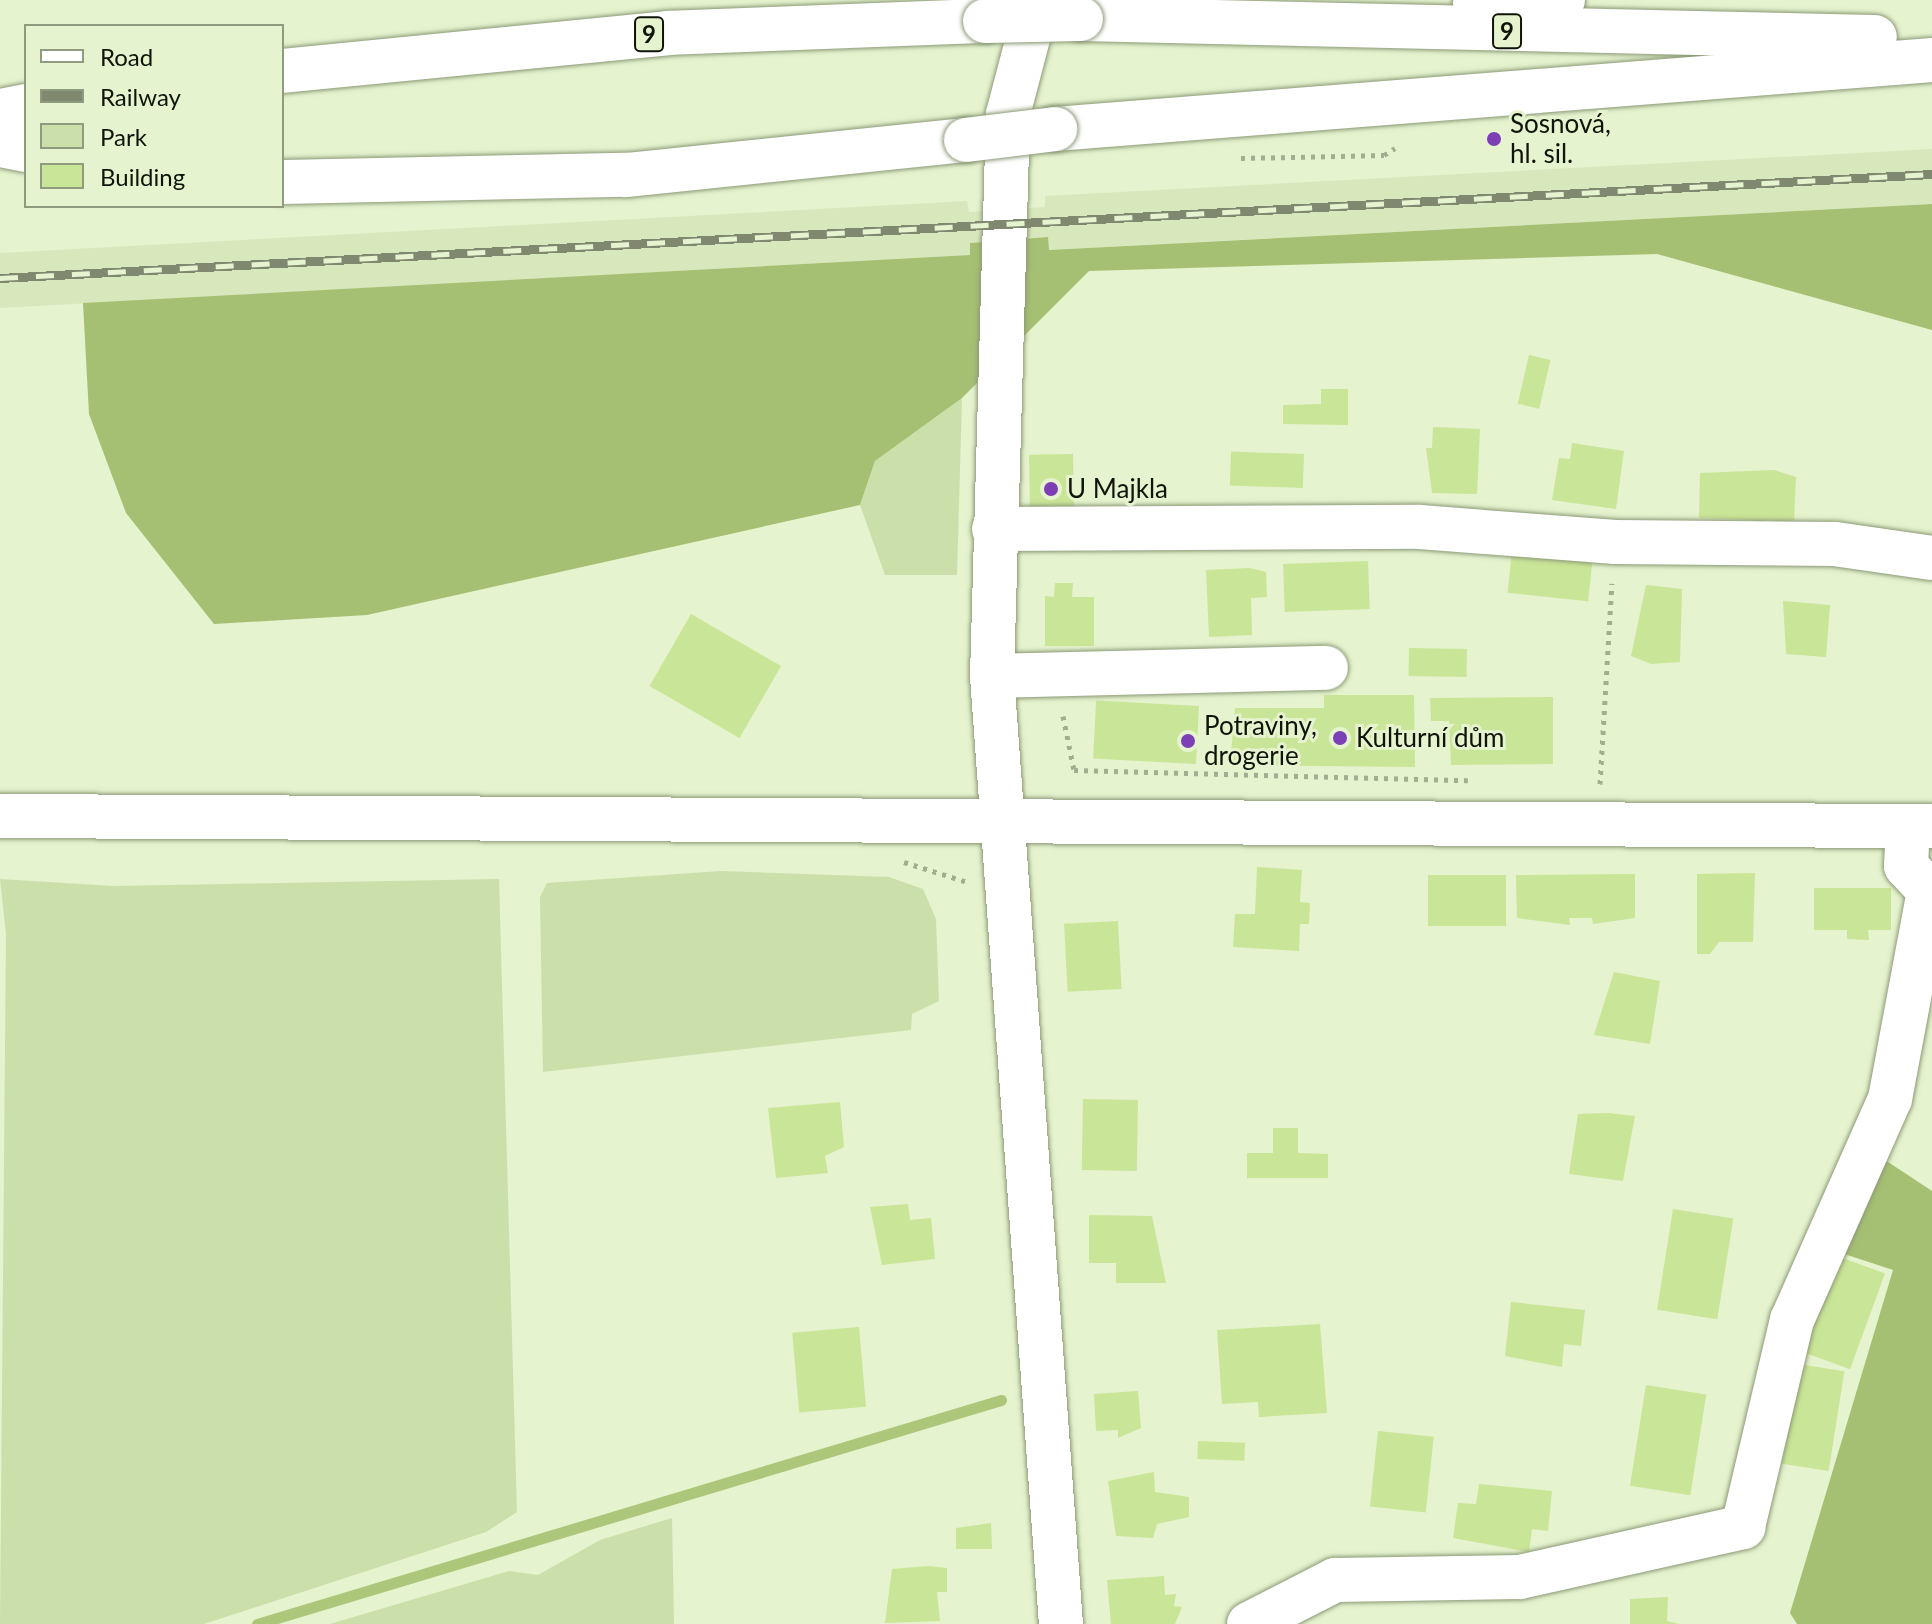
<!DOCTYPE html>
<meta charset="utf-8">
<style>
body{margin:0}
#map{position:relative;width:1932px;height:1624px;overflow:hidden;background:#e5f3ce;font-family:Lato,sans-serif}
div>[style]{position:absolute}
.built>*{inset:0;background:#d8e8bd}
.green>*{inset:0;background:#cbdfaa}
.forest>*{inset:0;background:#a5bf73}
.stream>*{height:11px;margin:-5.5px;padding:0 5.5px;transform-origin:5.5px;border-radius:5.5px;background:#acc67a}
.building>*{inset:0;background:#c9e597;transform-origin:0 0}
.path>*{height:5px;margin-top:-2.5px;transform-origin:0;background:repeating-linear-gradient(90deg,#a3ae91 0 4px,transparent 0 10px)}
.roads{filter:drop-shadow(0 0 2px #8c9977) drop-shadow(0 0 2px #8c9977)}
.minor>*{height:44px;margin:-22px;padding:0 22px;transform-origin:22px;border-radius:22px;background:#fff}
.major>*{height:44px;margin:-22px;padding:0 22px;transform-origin:22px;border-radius:22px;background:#fff}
.rail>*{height:9px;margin-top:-4.5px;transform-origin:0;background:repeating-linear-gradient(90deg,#e5f3ce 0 18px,#808970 0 36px);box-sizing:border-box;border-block:2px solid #808970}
.bridges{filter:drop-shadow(0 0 2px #8c9977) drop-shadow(0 0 2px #8c9977)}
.major-bridge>*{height:44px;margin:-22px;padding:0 22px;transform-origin:22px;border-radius:22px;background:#fff}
.dots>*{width:22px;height:22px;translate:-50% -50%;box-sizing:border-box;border:4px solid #e5f3ce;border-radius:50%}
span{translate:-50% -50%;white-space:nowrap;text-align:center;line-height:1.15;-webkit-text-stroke:6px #e5f3ce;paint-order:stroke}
.shield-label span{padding:2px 6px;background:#e5f3ce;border:2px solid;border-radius:6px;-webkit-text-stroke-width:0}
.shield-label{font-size:24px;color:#101408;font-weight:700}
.poi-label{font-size:26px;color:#101408}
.left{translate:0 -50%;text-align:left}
.legend{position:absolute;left:24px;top:24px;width:260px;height:184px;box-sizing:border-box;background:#e5f3ce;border:2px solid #909a7f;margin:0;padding:10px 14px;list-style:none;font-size:24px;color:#101408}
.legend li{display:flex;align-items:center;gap:16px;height:40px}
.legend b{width:40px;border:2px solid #909a7f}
</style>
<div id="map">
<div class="built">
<i style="clip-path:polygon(1932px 149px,1932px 204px,1048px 250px,1048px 237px,971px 243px,971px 255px,0 308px,0 253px,967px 201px,969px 212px,1045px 207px,1045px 196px)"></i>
</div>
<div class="green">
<i style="clip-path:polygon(962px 398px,957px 575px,885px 575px,860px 505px,875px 461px)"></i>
<i style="clip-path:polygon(721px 871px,889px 877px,923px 889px,936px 919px,939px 1001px,912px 1014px,911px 1030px,543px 1072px,540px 897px,547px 883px)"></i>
<i style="clip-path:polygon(0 879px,113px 886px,499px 879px,517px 1512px,486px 1532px,204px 1624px,0 1624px,6px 934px)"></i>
<i style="clip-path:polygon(672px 1518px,674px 1624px,330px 1624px,509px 1571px,538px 1575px,600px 1540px)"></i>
</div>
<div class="forest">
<i style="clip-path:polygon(1932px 204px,1932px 330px,1657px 254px,1089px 271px,962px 398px,875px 461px,860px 505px,367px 615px,214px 624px,126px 513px,89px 414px,83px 303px,970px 255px,970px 243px,1048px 237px,1049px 250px)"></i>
<i style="clip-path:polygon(1882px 1158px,1932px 1191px,1932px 1624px,1797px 1624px,1790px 1613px,1893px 1270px,1823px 1247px)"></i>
</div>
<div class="stream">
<i style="left:257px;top:1624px;width:777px;rotate:-16.76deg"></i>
</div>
<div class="building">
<i style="left:1529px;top:355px;width:22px;height:50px;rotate:13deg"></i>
<i style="clip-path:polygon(1321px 389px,1348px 389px,1348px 425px,1283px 424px,1283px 405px,1321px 404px)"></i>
<i style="clip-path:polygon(1433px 427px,1480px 429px,1477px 494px,1432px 493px,1426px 448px,1432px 448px)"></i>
<i style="clip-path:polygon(1572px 443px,1624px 451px,1616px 509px,1552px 500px,1559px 458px,1570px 459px)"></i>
<i style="left:1073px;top:454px;width:68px;height:44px;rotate:89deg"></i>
<i style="left:1304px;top:454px;width:34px;height:73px;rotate:92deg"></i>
<i style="clip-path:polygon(1774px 470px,1796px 477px,1794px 522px,1765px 520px,1766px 529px,1754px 528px,1753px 520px,1699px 518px,1700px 473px)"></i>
<i style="left:1512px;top:551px;width:81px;height:42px;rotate:6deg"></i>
<i style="left:1368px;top:561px;width:48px;height:85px;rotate:88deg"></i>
<i style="clip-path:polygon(1250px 568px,1266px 572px,1267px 597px,1251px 598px,1252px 635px,1209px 637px,1206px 570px)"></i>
<i style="clip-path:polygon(1055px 583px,1073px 583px,1072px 597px,1094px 597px,1094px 646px,1045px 646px,1045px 596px,1054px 597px)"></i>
<i style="clip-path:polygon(1646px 585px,1682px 589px,1680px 662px,1651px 664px,1631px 656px)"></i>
<i style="clip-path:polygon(1783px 601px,1830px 605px,1826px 657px,1786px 654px)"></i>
<i style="left:691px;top:614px;width:104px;height:83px;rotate:30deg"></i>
<i style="left:1409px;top:648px;width:58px;height:28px;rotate:1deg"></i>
<i style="clip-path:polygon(1324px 695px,1414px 695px,1415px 767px,1230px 765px,1235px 708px,1324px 708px)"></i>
<i style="clip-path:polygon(1553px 697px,1553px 764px,1451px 765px,1449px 721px,1431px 721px,1430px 698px)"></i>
<i style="left:1199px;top:706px;width:58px;height:103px;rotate:93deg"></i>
<i style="clip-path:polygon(1257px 867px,1302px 870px,1300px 902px,1310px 903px,1309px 924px,1300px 924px,1299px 951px,1233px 947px,1235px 914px,1255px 914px)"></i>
<i style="clip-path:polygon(1755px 873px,1753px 942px,1719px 942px,1710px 954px,1697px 954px,1697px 874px)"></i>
<i style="clip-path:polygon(1635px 874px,1635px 918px,1593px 924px,1592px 918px,1569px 918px,1570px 925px,1517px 918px,1516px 875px)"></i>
<i style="left:1428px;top:875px;width:78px;height:51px"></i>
<i style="clip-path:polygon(1814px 888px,1891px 888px,1891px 930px,1868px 930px,1869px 940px,1847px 939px,1847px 930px,1814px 930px)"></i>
<i style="left:1118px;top:921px;width:68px;height:54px;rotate:87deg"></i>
<i style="clip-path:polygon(1614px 972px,1660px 981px,1650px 1044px,1594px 1035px)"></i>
<i style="left:1138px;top:1100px;width:71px;height:55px;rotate:91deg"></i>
<i style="clip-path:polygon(840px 1102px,844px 1147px,825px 1156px,828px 1173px,776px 1178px,768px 1108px)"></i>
<i style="clip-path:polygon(1608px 1113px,1635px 1116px,1623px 1181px,1569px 1174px,1578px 1114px)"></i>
<i style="clip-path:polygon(1273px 1128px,1298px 1128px,1298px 1153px,1328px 1154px,1328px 1178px,1247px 1178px,1247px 1153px,1273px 1153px)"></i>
<i style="clip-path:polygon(908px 1204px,910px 1220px,931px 1218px,935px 1259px,882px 1265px,870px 1207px)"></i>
<i style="left:1673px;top:1209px;width:61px;height:102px;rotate:9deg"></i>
<i style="clip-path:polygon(1089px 1215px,1152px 1216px,1166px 1283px,1116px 1283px,1116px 1263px,1089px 1263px)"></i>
<i style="left:1837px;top:1256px;width:51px;height:102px;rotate:20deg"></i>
<i style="clip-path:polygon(1511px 1302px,1585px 1310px,1581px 1346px,1564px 1344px,1562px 1367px,1505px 1356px)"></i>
<i style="clip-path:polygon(1320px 1324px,1327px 1413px,1259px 1417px,1258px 1402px,1222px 1404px,1217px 1330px)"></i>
<i style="left:859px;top:1327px;width:80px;height:67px;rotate:85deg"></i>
<i style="left:1798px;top:1364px;width:47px;height:101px;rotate:9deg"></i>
<i style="left:1646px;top:1385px;width:61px;height:102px;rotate:9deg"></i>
<i style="clip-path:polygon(1138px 1391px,1141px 1428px,1118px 1438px,1118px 1430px,1096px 1431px,1094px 1394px)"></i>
<i style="left:1378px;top:1431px;width:56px;height:76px;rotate:6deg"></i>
<i style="left:1198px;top:1441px;width:47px;height:18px;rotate:2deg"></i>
<i style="clip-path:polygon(1154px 1472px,1155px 1492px,1189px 1497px,1189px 1517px,1157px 1524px,1153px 1538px,1116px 1536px,1108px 1481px)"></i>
<i style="clip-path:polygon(1479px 1484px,1552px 1491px,1548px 1531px,1532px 1529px,1529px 1552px,1453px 1538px,1458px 1503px,1476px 1504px)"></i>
<i style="clip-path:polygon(991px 1523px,992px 1549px,956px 1549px,956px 1528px)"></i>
<i style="clip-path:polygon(928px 1566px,947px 1568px,947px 1592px,937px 1592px,940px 1621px,885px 1623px,892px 1569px)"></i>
<i style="clip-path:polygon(1164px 1576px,1165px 1595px,1176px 1594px,1174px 1606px,1182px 1607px,1175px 1624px,1111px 1624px,1107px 1580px)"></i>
<i style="clip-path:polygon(1668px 1597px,1667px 1621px,1679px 1624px,1630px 1624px,1630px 1599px)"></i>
</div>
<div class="path">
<i style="left:1241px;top:158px;width:143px;rotate:-1.2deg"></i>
<i style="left:1384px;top:155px;width:13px;rotate:-32deg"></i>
<i style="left:1063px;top:716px;width:55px;rotate:78.5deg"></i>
<i style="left:1074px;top:770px;width:394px;rotate:1.5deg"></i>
<i style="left:1600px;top:784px;width:201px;rotate:-86.6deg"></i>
<i style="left:904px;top:862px;width:66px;rotate:17.6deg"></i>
</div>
<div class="roads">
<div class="minor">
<i style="left:1038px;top:0;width:118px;rotate:104.7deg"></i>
<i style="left:1008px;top:114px;width:562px;rotate:91.63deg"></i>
<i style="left:992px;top:676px;width:951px;rotate:85.84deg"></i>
<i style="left:994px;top:529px;width:426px;rotate:-0.3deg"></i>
<i style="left:1420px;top:527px;width:196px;rotate:4.4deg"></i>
<i style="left:1615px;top:542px;width:220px;rotate:0.5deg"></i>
<i style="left:1835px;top:544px;width:98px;rotate:8.2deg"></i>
<i style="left:992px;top:676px;width:334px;rotate:-1.4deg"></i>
<i style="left:0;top:816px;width:1932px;rotate:0.3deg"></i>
<i style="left:1908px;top:826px;width:40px;rotate:92.9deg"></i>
<i style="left:1906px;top:866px;width:38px;rotate:47deg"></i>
<i style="left:1249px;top:1624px;width:97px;rotate:-27.1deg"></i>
<i style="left:1335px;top:1580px;width:185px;rotate:-0.9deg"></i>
<i style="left:1520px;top:1577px;width:229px;rotate:-12.6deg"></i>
<i style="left:1743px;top:1527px;width:213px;rotate:-76.7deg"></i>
<i style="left:1792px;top:1320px;width:242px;rotate:-66.1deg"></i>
<i style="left:1890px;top:1099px;width:208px;rotate:-79.4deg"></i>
</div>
<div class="major">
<i style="left:1475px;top:3px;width:88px;rotate:-2deg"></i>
<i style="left:1081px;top:19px;width:794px;rotate:1.3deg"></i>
<i style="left:282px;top:71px;width:388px;rotate:-5.6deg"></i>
<i style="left:668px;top:33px;width:317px;rotate:-2.2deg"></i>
<i style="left:0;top:111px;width:26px;rotate:-11deg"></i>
<i style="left:1055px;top:129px;width:880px;rotate:-4.5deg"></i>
<i style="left:0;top:145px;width:26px;rotate:11deg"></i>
<i style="left:282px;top:182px;width:344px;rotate:-1.2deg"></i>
<i style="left:626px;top:175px;width:342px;rotate:-5.9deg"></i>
</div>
</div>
<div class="rail">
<i style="left:0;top:278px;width:1935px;rotate:-3.08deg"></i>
</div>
<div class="bridges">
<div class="major-bridge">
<i style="left:985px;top:21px;width:96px;rotate:-1.2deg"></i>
<i style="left:966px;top:140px;width:90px;rotate:-7deg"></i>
</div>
</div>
<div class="dots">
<i style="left:1494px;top:139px;background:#7c3fb5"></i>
<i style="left:1051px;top:489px;background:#7c3fb5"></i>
<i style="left:1340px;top:738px;background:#7c3fb5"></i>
<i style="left:1188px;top:741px;background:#7c3fb5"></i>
</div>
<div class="shield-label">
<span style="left:1507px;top:31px">9</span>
<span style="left:649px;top:34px">9</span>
</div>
<div class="poi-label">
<span class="left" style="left:1510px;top:139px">Sosnová,<br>hl. sil.</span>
<span class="left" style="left:1067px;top:489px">U Majkla</span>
<span class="left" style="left:1204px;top:741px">Potraviny,<br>drogerie</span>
<span class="left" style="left:1356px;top:738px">Kulturní dům</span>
</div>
<ul class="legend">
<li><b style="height:10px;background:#fff"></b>Road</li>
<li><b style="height:10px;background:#808970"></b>Railway</li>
<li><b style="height:22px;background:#cbdfaa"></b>Park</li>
<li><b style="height:22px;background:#c9e597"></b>Building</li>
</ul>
</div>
